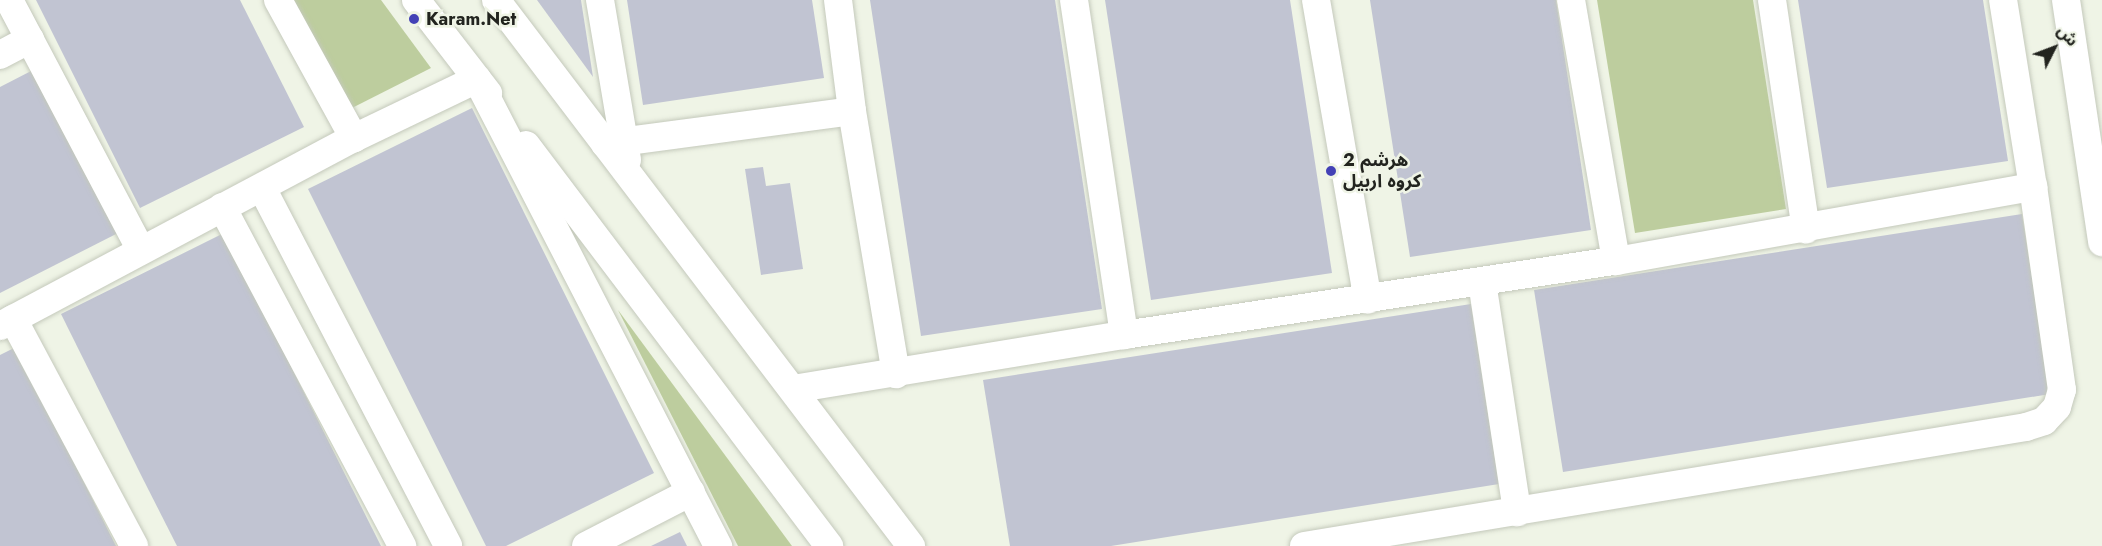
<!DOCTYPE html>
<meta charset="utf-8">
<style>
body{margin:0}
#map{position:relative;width:2102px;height:546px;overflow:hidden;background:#eff4e6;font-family:Jost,"Noto Sans Arabic",sans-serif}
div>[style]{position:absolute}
.green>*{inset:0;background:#bdcd9e}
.building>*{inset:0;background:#c1c4d2}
.roads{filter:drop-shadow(0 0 2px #c4c9bb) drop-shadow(0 0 2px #c4c9bb)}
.street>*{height:28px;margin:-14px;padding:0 14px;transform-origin:14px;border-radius:14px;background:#fff}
.dots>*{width:16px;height:16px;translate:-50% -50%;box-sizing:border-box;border:3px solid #eff4e6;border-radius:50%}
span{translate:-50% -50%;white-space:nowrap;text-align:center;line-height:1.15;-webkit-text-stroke:5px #eff4e6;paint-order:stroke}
.poi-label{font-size:18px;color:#22241f;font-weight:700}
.left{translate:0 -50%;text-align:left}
.north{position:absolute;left:2024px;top:18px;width:60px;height:60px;-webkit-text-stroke:4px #eff4e6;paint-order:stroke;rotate:48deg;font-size:16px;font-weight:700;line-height:24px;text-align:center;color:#22241f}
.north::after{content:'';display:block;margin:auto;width:21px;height:27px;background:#22241f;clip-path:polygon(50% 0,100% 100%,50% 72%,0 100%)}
</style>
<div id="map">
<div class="green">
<i style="clip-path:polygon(292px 0,381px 0,431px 68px,350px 109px)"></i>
<i style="clip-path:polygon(1597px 0,1753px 0,1786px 209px,1635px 233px)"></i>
<i style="clip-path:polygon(618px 310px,792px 546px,738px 546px)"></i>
</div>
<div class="building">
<i style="clip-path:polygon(36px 0,240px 0,304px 127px,140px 208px)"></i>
<i style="clip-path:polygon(537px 0,581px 0,593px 77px)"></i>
<i style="clip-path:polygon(627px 0,812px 0,824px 78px,643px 105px)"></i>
<i style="clip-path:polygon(870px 0,1055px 0,1102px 309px,921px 336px)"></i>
<i style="clip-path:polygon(1105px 0,1290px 0,1332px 273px,1151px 300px)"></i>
<i style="clip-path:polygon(1370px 0,1556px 0,1591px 230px,1410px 257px)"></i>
<i style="clip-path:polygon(1798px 0,1983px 0,2008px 161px,1827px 188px)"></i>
<i style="clip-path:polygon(35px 69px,120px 232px,0 293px,0 87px)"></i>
<i style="clip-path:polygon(472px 108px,654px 473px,506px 546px,486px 546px,308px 189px)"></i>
<i style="clip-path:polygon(763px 167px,766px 186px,790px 183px,803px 269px,761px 275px,745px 169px)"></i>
<i style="clip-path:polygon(2022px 214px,2050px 394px,1563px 472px,1534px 290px)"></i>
<i style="clip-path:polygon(224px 233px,381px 546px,177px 546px,142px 477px,61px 314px)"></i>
<i style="clip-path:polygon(1471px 304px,1499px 484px,1111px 546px,1010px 546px,983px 380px)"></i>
<i style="clip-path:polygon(16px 347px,116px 546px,0 546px,0 355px)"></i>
<i style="clip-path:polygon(680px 532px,687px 546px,651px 546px)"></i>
</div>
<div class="roads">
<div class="street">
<i style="left:9px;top:0;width:283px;rotate:62.2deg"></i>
<i style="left:278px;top:0;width:158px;rotate:61.2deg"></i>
<i style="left:416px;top:0;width:118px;rotate:52.3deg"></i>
<i style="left:496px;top:0;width:686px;rotate:52.76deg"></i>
<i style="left:600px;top:0;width:162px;rotate:80.4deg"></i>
<i style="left:838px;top:0;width:112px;rotate:82.8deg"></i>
<i style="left:852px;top:111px;width:267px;rotate:80.5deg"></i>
<i style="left:1074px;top:0;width:339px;rotate:81.5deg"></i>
<i style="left:1316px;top:0;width:304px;rotate:80.2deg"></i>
<i style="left:1571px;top:0;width:265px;rotate:80.2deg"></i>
<i style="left:1772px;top:0;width:232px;rotate:81.6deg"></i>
<i style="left:2066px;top:0;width:245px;rotate:81.5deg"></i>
<i style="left:0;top:55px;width:34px;rotate:-28deg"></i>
<i style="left:605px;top:144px;width:249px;rotate:-7.6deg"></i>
<i style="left:526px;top:145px;width:503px;rotate:52.92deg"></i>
<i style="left:262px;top:188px;width:403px;rotate:62.5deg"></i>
<i style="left:222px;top:207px;width:384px;rotate:62deg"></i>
<i style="left:1482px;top:282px;width:233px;rotate:81.3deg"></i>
<i style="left:13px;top:319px;width:257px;rotate:61.9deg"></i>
<i style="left:0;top:326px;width:401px;rotate:-28deg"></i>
<i style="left:354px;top:138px;width:136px;rotate:-25.6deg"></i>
<i style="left:477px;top:79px;width:526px;rotate:62.7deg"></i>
<i style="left:793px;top:389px;width:335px;rotate:-9.3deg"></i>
<i style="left:1124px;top:335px;width:498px;rotate:-8.6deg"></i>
<i style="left:1616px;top:261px;width:424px;rotate:-10.1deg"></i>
<i style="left:586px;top:546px;width:118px;rotate:-27.2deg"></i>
<i style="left:1304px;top:546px;width:732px;rotate:-9.36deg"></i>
<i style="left:2026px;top:427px;width:19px;rotate:-18deg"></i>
<i style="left:2044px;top:421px;width:19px;rotate:-47deg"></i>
<i style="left:2057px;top:407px;width:18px;rotate:-74deg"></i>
<i style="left:2062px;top:390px;width:205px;rotate:-98.1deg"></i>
<i style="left:2033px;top:187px;width:189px;rotate:-99.1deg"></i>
</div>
</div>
<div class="dots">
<i style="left:414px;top:19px;background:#4341b6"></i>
<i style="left:1331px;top:171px;background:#4341b6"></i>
</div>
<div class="poi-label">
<span class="left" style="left:426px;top:19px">Karam.Net</span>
<span class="left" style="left:1343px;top:171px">هرشم 2<br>كروه اربيل</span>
</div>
<div class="north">ش</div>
</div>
